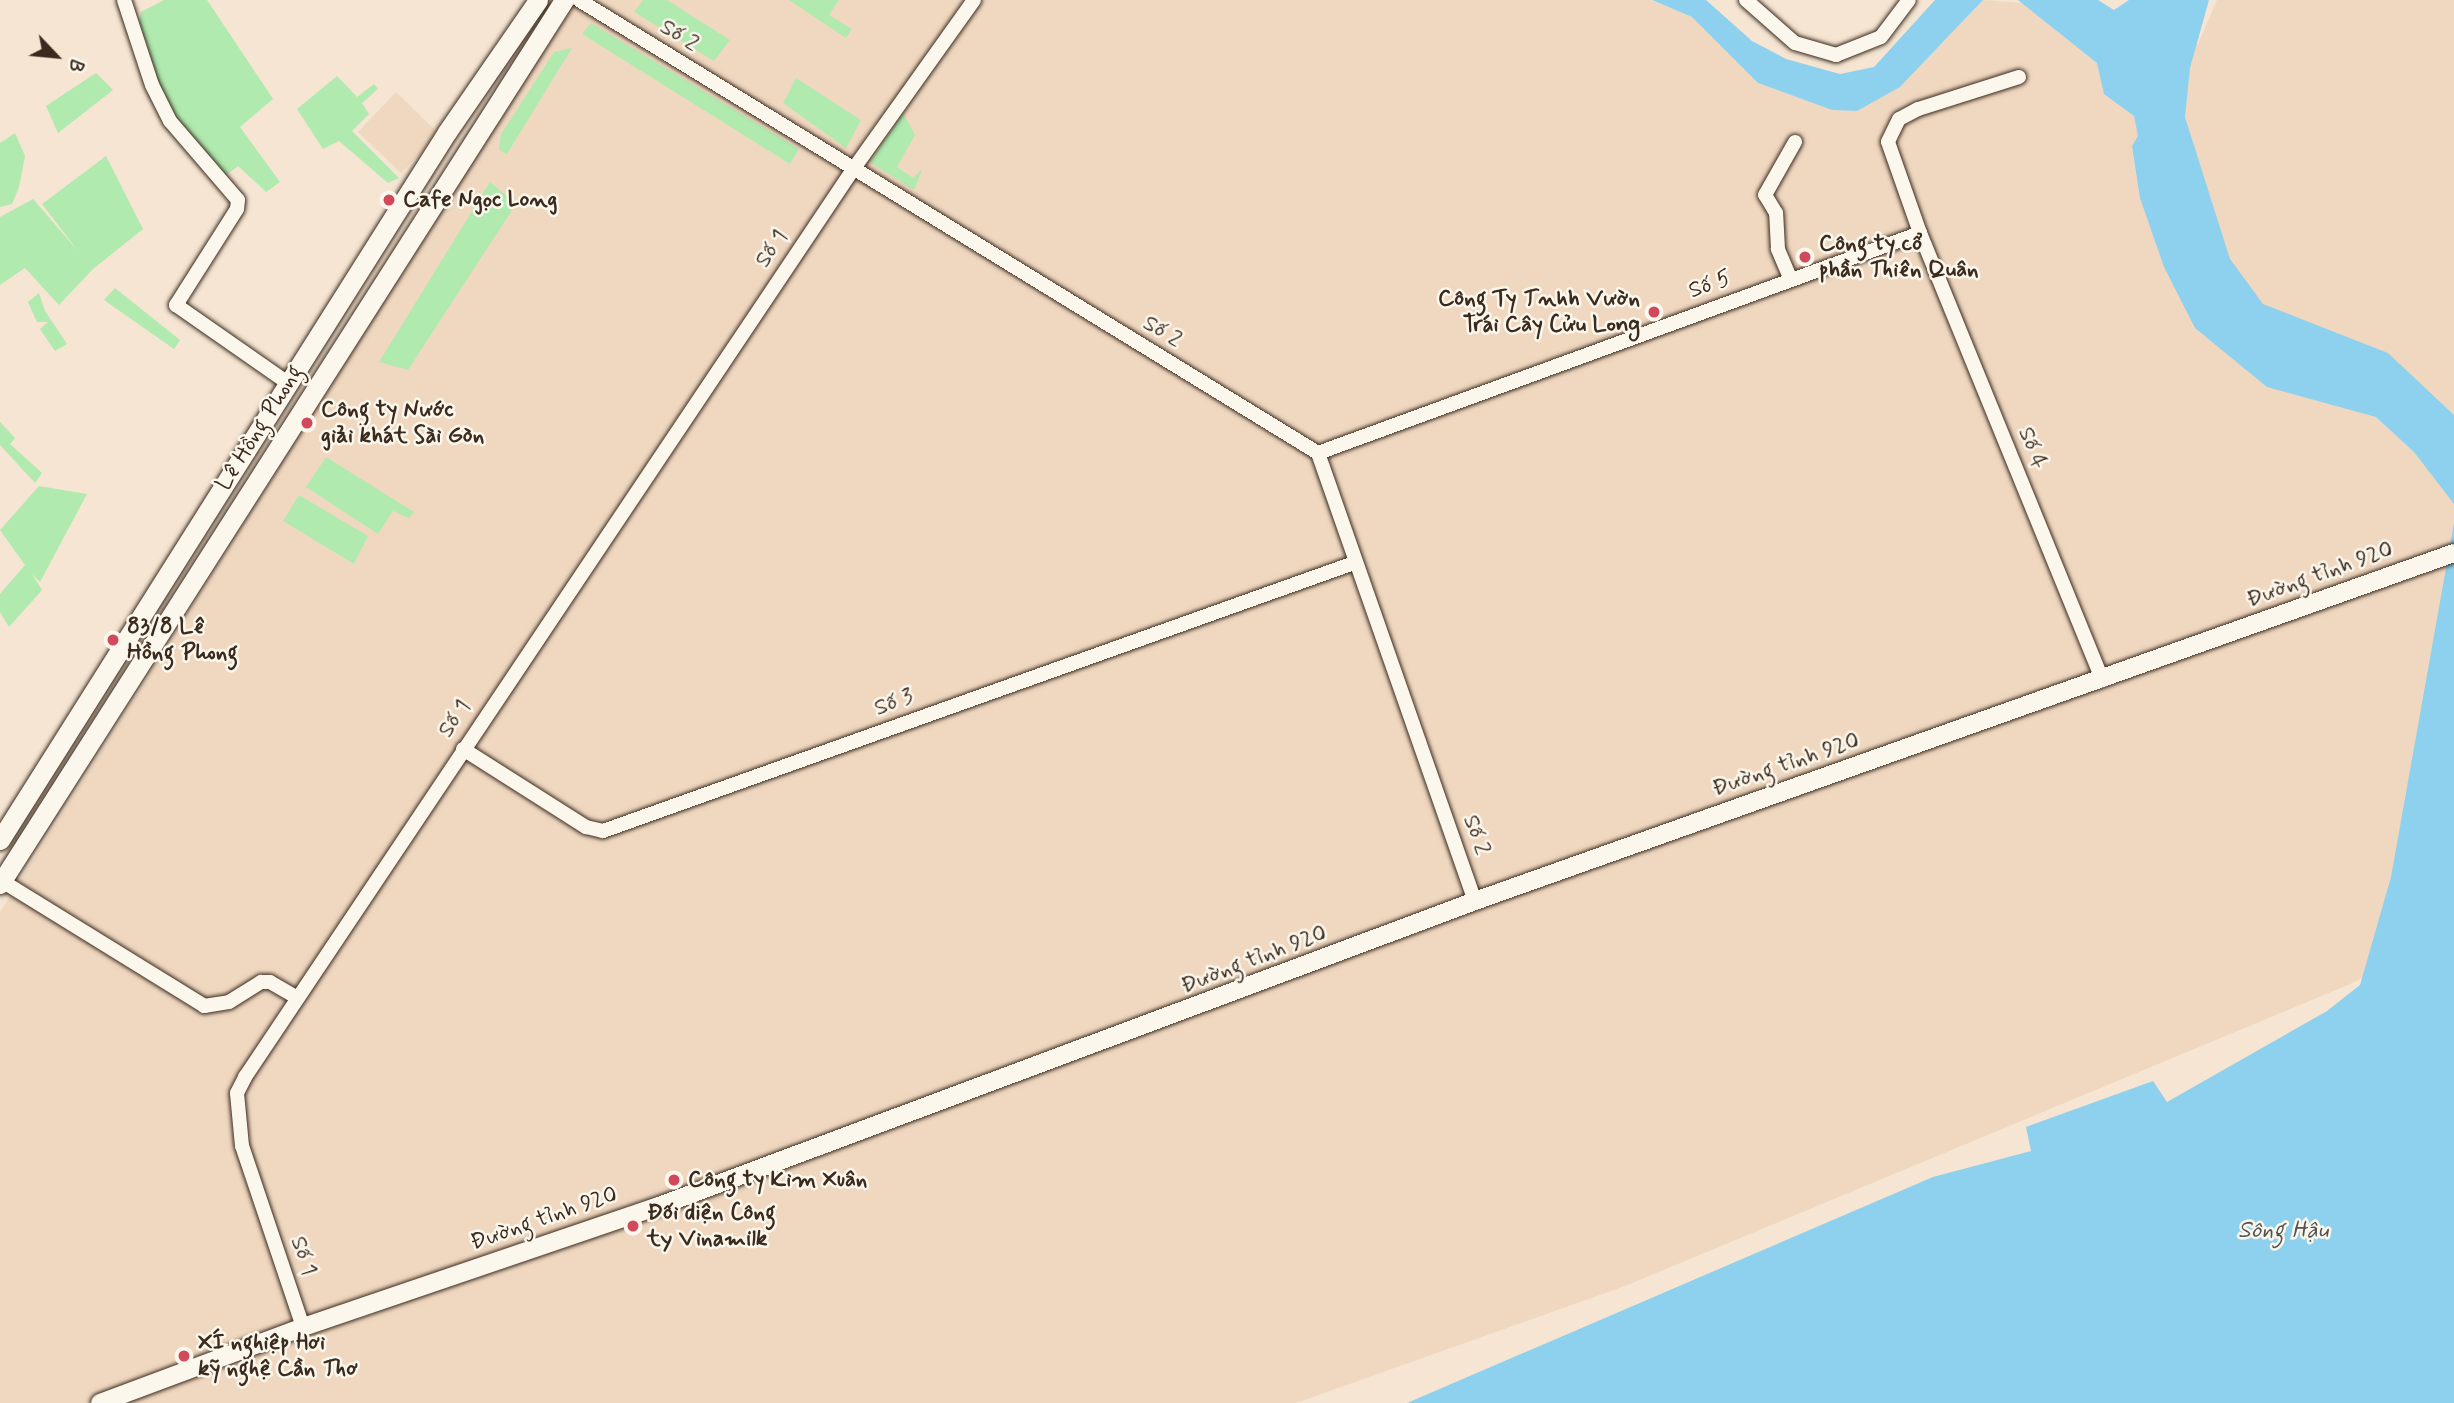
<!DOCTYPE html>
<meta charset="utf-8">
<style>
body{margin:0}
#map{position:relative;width:2454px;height:1403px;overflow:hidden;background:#f5e5d2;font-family:Mynerve,sans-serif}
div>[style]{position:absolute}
.built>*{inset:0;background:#f0d8c0}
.green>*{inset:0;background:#b0eaaf}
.water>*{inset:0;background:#8dd1ef}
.roads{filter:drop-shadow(0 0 2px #3b2a1e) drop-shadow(0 0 2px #3b2a1e)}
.minor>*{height:14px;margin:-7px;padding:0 7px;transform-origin:7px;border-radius:7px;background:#fbf7ec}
.major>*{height:18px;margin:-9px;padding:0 9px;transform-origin:9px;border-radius:9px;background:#fbf7ec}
.highway>*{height:19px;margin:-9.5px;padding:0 9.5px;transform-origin:9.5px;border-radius:9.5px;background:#fbf7ec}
.dots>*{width:19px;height:19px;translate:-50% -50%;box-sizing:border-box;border:4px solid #fbf7ec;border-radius:50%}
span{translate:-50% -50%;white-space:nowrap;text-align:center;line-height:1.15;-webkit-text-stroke:5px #fbf7ec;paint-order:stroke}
.street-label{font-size:23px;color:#3b2a1e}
.poi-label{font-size:23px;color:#3b2a1e;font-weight:700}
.left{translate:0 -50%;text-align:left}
.right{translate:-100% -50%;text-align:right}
.water-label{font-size:24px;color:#505452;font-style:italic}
.north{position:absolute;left:21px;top:21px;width:70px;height:70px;-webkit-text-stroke:5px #fbf7ec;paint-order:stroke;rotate:116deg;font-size:19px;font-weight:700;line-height:28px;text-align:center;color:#3b2a1e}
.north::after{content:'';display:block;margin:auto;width:24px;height:32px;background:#3b2a1e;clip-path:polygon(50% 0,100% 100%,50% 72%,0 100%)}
</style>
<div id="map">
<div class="built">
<i style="clip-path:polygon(573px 0,1651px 0,1692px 17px,1758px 83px,1832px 110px,1856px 111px,1900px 87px,1983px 0,2024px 3px,2097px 63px,2198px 44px,2217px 0,2454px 0,2454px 932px,2348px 985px,1625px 1286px,1296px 1403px,0 1403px,0 912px)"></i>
<i style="clip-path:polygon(396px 92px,439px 134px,401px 173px,358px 132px)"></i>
</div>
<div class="green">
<i style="clip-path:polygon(164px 0,207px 0,273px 99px,240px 127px,280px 182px,266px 192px,238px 166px,221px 179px,166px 105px,137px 34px,141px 12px)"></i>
<i style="clip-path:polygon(643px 0,667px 0,730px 40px,714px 61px,634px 12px)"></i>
<i style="clip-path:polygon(789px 0,839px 0,829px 15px,852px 29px,846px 38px)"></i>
<i style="clip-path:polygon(591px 23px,799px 149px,790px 164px,582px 34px)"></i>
<i style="clip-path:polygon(572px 48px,507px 154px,499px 150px,501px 134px,554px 52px)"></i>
<i style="clip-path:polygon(96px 73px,113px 90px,58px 133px,46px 106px)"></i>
<i style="clip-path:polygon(337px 76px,357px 97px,374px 84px,378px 89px,362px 103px,369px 114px,352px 131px,399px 178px,388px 183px,339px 141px,323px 149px,297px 109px)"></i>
<i style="clip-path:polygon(796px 78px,861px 120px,846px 148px,783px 103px)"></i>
<i style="clip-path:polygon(903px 113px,915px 135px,897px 167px,913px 178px,923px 168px,914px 190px,870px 162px)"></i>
<i style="clip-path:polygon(15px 133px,25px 156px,19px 187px,12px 204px,0 207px,0 143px)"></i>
<i style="clip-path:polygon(106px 156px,143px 229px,93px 269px,59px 305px,25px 268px,0 285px,0 217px,33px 199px,78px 251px,42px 204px)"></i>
<i style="clip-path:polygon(490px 182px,516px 204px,408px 370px,379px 362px)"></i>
<i style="clip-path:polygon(115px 288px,180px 340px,174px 349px,104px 300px)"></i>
<i style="clip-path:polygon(39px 293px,45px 311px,67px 344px,55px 351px,40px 329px,48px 322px,37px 322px,28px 302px)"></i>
<i style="clip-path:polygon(0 422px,15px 438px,10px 444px,42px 473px,35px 483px,0 445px)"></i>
<i style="clip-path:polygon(326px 457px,414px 512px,409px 518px,393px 511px,378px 534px,306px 487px)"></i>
<i style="clip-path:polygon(39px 486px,87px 494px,40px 582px,32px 574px,42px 590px,9px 627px,0 612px,0 594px,25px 565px,0 530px)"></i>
<i style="clip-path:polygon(299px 495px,368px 536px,354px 564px,283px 521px)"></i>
</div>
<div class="water">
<i style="clip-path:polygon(1652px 0,1706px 0,1752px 41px,1786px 59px,1840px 74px,1874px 67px,1935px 0,1983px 0,1900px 87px,1857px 111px,1832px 110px,1758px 83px,1692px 17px)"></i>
<i style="clip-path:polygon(2018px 0,2098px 0,2114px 10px,2129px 0,2209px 0,2190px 68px,2185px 117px,2230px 259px,2263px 304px,2388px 353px,2454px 415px,2454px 504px,2414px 452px,2376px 417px,2267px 387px,2195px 328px,2164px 267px,2140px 198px,2132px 146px,2138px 136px,2134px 116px,2104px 94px,2097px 63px)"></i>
<i style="clip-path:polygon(2454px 523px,2454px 1403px,1407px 1403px,1933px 1177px,2031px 1151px,2026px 1127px,2153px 1081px,2167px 1102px,2327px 1011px,2360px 985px,2391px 877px)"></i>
</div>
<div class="roads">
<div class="minor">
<i style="left:124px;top:0;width:89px;rotate:71.8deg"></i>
<i style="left:152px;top:85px;width:40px;rotate:63.4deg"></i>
<i style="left:170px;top:121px;width:104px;rotate:49.3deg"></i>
<i style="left:238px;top:200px;width:9px;rotate:96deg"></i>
<i style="left:237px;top:209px;width:114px;rotate:122.4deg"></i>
<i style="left:176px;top:305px;width:136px;rotate:34.9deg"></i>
<i style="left:579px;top:0;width:867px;rotate:31.51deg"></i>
<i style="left:1318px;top:453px;width:475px;rotate:70.7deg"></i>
<i style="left:1746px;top:0;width:65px;rotate:41.3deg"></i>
<i style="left:1795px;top:43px;width:43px;rotate:16.3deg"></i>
<i style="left:1836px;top:55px;width:48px;rotate:-21.8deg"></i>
<i style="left:1881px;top:37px;width:46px;rotate:-52.9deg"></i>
<i style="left:2019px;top:77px;width:106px;rotate:162.4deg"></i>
<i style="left:1918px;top:109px;width:21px;rotate:152deg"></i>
<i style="left:1899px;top:119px;width:25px;rotate:116deg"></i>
<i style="left:1888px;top:142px;width:96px;rotate:70.6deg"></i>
<i style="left:1920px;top:233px;width:483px;rotate:67.8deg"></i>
<i style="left:1791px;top:280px;width:34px;rotate:-113deg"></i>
<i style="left:1778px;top:249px;width:36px;rotate:-93deg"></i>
<i style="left:1776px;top:213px;width:21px;rotate:-121deg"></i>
<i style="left:1765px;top:195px;width:61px;rotate:-60.5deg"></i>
<i style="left:1318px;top:453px;width:641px;rotate:-20.07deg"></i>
<i style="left:463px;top:749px;width:146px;rotate:32.4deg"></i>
<i style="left:586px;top:827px;width:17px;rotate:13deg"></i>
<i style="left:603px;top:831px;width:797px;rotate:-19.64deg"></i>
<i style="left:2px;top:881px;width:238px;rotate:31.7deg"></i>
<i style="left:204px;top:1006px;width:25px;rotate:-9deg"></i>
<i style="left:229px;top:1002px;width:38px;rotate:-32deg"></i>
<i style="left:261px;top:982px;width:9px"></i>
<i style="left:270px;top:982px;width:32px;rotate:30deg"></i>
<i style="left:303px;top:1327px;width:191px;rotate:-108.6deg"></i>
<i style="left:242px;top:1146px;width:53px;rotate:-95.4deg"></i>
<i style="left:237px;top:1093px;width:18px;rotate:-63deg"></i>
<i style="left:245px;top:1077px;width:1091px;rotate:-56.18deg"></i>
<i style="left:852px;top:171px;width:210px;rotate:-54.5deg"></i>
</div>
<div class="major">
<i style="left:100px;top:1403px;width:217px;rotate:-20.5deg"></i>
<i style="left:303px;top:1327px;width:376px;rotate:-18.8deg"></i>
<i style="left:659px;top:1206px;width:871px;rotate:-20.49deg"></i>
<i style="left:1475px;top:901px;width:1039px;rotate:-19.57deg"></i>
</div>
<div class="highway">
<i style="left:0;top:840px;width:837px;rotate:-57.73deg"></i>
<i style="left:447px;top:132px;width:160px;rotate:-55.4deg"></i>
<i style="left:0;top:884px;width:1049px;rotate:-57.46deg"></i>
</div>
</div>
<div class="dots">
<i style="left:389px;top:200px;background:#d1495b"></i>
<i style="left:1805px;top:257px;background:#d1495b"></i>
<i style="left:1654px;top:312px;background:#d1495b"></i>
<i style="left:307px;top:423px;background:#d1495b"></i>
<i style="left:113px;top:640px;background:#d1495b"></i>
<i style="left:674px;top:1180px;background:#d1495b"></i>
<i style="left:633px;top:1226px;background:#d1495b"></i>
<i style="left:184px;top:1356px;background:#d1495b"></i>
</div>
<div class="street-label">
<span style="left:679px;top:36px;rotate:32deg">Số 2</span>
<span style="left:772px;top:249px;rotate:-56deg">Số 1</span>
<span style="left:1710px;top:285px;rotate:-20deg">Số 5</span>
<span style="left:1162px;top:332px;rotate:31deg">Số 2</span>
<span style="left:260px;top:428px;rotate:-58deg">Lê Hồng Phong</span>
<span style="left:2032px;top:448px;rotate:68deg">Số 4</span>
<span style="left:2320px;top:575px;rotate:-20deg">Đường tỉnh 920</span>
<span style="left:894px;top:703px;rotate:-20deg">Số 3</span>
<span style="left:455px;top:719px;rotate:-56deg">Số 1</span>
<span style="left:1786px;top:765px;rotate:-19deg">Đường tỉnh 920</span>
<span style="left:1476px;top:835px;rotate:70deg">Số 2</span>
<span style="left:1254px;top:960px;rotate:-21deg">Đường tỉnh 920</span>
<span style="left:544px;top:1219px;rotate:-19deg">Đường tỉnh 920</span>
<span style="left:303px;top:1256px;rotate:71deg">Số 1</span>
</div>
<div class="poi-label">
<span class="left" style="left:403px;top:200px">Cafe Ngọc Long</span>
<span class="left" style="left:1819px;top:257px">Công ty cổ<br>phần Thiên Quân</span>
<span class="right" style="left:1640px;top:312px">Công Ty Tnhh Vườn<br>Trái Cây Cửu Long</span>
<span class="left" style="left:321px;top:423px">Công ty Nước<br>giải khát Sài Gòn</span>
<span class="left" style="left:127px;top:640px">83/8 Lê<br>Hồng Phong</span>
<span class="left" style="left:688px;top:1180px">Công ty Kim Xuân</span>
<span class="left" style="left:647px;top:1226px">Đối diện Công<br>ty Vinamilk</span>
<span class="left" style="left:198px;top:1356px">XÍ nghiệp Hơi<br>kỹ nghệ Cần Thơ</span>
</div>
<div class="water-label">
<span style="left:2283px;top:1231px">Sông Hậu</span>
</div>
<div class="north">B</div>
</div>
